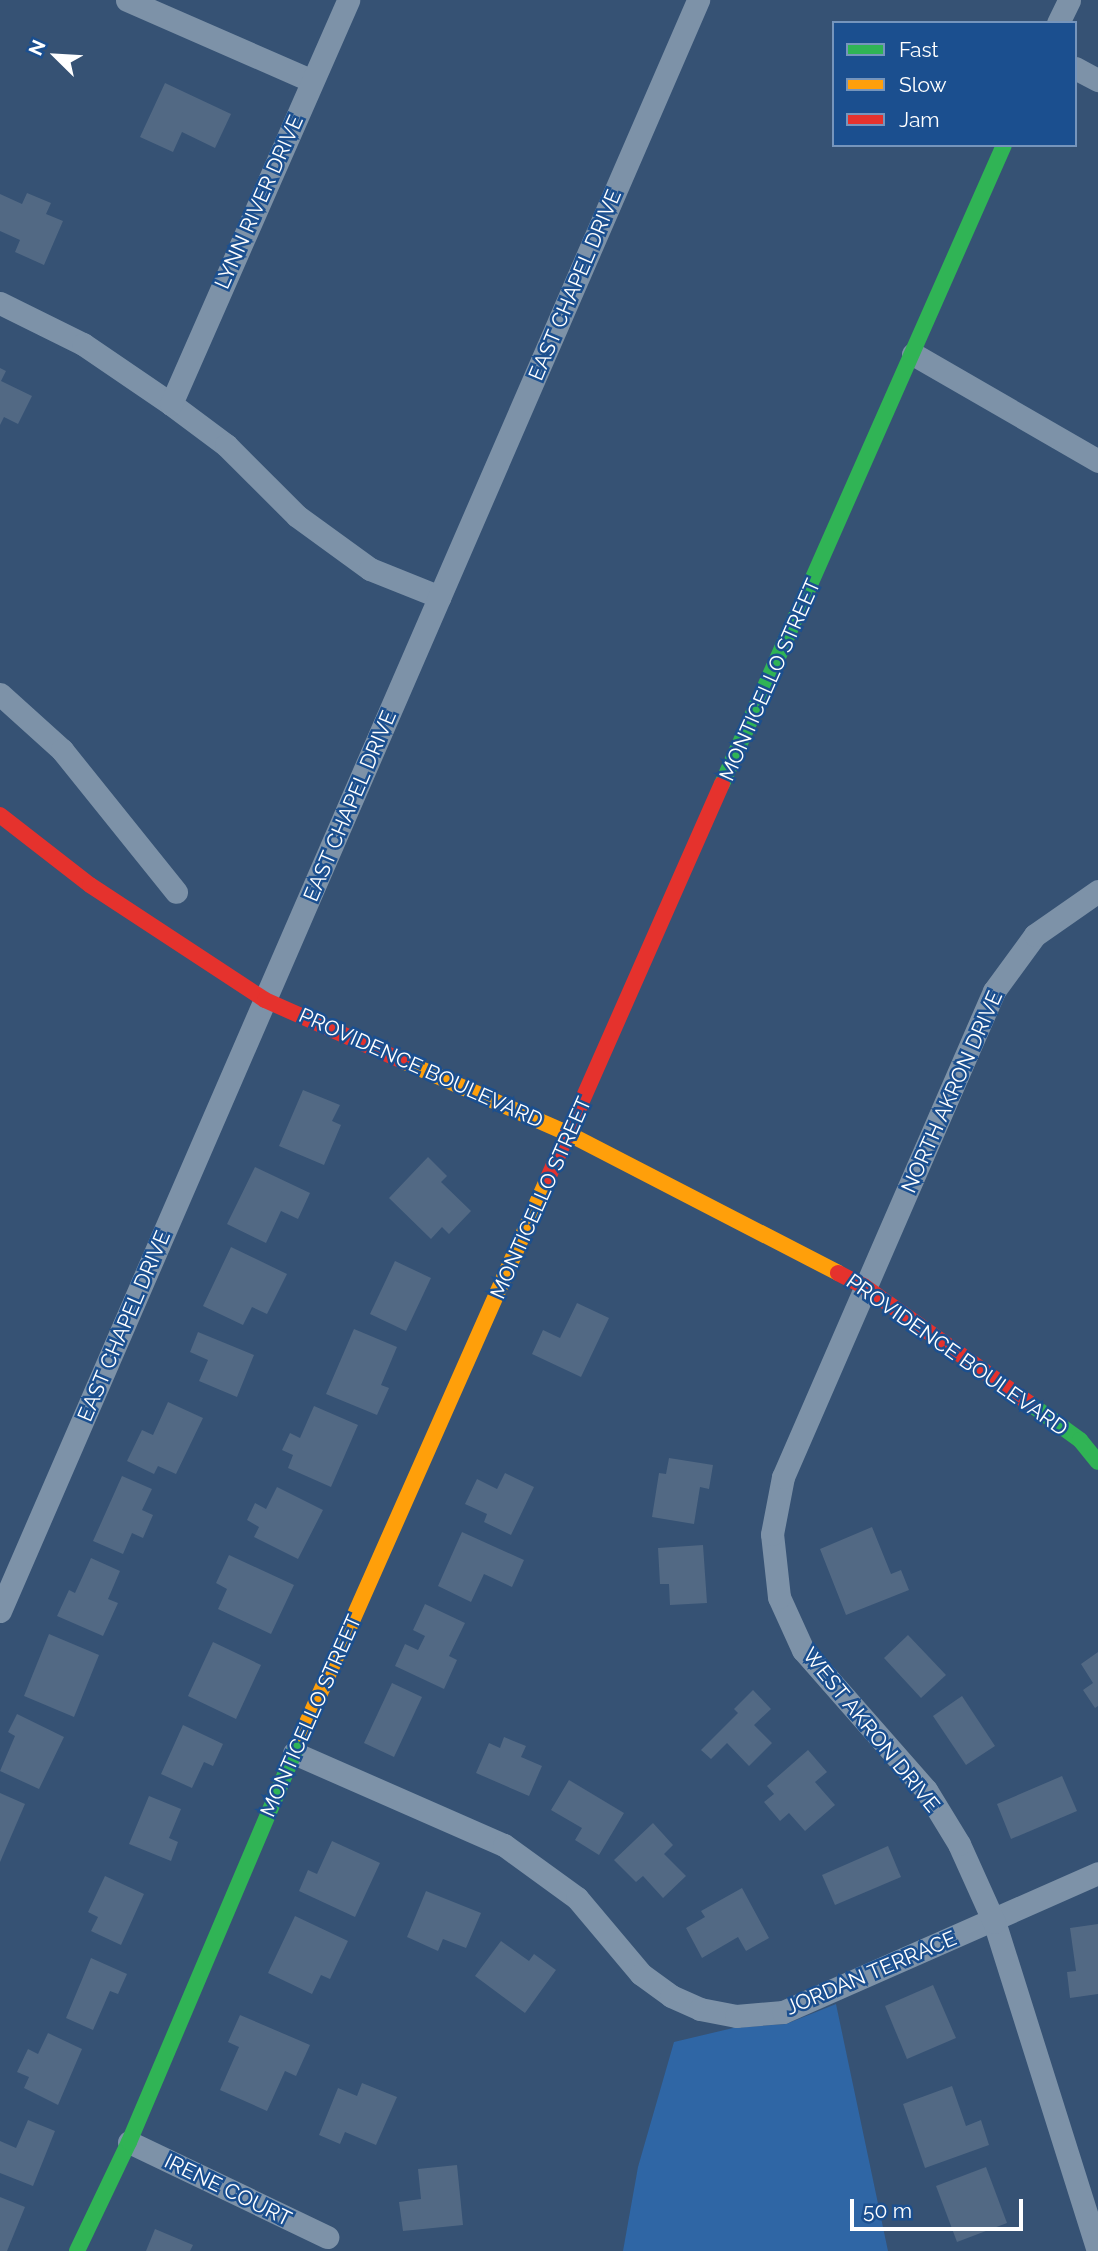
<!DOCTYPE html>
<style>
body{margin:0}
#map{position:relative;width:1098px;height:2251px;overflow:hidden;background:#365274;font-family:Raleway,sans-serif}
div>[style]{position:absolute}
.green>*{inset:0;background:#2f66a5}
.building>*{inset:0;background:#526984}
.street>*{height:23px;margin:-11.5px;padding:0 11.5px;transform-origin:11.5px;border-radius:11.5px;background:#7d92a8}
.fast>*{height:16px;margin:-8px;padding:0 8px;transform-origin:8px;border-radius:8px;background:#30b455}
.slow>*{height:16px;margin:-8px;padding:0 8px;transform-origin:8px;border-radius:8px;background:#ff9f0a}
.jam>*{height:16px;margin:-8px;padding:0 8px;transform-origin:8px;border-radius:8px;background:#e5322d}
span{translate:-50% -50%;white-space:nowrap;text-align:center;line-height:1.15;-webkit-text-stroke:5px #1b4f8f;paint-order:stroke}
.street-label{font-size:21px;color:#fff}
.legend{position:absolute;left:832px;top:21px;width:245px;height:126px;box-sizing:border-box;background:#1b4f8f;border:2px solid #7695bc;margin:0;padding:9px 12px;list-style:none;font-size:21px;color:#fff}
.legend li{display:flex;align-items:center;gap:14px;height:35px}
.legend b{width:35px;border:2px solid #7695bc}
.north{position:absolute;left:21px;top:21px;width:70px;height:70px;-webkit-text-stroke:5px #1b4f8f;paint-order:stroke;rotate:294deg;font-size:19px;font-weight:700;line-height:28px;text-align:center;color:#fff}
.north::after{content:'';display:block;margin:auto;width:24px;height:32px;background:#fff;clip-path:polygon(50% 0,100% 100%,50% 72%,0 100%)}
.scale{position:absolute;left:850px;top:2199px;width:173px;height:32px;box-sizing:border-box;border:4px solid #fff;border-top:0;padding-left:9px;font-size:21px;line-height:24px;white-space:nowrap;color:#fff;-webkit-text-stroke:5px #1b4f8f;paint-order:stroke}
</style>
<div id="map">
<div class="green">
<i style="clip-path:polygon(836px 2004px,888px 2251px,623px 2251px,638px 2167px,674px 2042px,733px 2028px,786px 2024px)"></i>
</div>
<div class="building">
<i style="clip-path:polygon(165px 83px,231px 114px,215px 148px,182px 132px,173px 152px,140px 137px)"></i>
<i style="clip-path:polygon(27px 193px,51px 203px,46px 214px,63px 221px,44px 265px,15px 252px,20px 240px,0 231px,0 194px,22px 204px)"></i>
<i style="clip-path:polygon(0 368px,6px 371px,1px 381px,32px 396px,18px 424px,4px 417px,0 425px)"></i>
<i style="clip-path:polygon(303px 1090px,340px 1105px,332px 1121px,341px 1125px,324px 1165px,279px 1146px)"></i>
<i style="clip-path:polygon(428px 1157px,447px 1176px,441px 1182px,471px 1211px,449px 1234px,442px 1227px,431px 1239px,389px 1198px)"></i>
<i style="clip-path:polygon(255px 1167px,310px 1193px,298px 1219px,281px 1211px,266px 1243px,227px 1224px)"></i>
<i style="clip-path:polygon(231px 1247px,287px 1274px,267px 1314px,252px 1307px,243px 1325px,203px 1306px)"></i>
<i style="clip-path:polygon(395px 1261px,431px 1278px,406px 1331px,370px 1314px)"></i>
<i style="clip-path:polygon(577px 1303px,609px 1318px,581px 1377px,532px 1354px,543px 1330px,560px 1338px)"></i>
<i style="clip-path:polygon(354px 1329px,397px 1347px,381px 1385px,389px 1388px,377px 1415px,326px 1394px)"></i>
<i style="clip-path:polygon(198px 1332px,254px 1355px,237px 1397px,199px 1381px,208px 1360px,190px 1352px)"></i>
<i style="clip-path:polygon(168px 1402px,203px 1418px,176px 1474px,158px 1466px,154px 1474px,127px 1461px,142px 1430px,153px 1435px)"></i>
<i style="clip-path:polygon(314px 1406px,358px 1425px,331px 1487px,288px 1468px,293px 1455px,282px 1450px,290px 1433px,300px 1438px)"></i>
<i style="clip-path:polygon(669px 1458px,713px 1465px,709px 1489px,700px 1487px,694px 1524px,652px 1517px,659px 1473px,666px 1474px)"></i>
<i style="clip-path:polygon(505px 1473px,534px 1487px,511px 1535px,484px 1522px,487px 1514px,465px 1504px,477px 1479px,497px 1489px)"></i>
<i style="clip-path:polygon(122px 1476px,152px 1489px,142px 1510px,153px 1515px,143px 1538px,132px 1533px,123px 1554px,93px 1541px)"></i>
<i style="clip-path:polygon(277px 1487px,323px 1510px,298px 1559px,254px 1537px,259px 1527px,247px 1520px,255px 1503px,266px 1509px)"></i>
<i style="clip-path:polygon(872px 1527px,891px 1574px,901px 1570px,909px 1590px,846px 1615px,820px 1549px)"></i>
<i style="clip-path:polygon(462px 1532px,524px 1560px,512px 1587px,484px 1574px,471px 1602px,438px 1586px)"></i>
<i style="clip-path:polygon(703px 1545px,707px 1603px,670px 1605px,669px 1584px,660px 1584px,658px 1548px)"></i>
<i style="clip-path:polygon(229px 1555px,294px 1585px,271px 1634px,218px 1609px,227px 1589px,216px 1583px)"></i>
<i style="clip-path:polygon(91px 1558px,120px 1571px,108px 1599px,118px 1603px,103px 1636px,57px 1616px,69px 1590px,75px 1593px)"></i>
<i style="clip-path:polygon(425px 1604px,465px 1623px,449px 1656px,457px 1660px,444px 1689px,395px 1666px,405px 1644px,418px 1650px,425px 1636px,413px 1630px)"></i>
<i style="clip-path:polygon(49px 1634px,99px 1655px,74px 1717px,24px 1696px)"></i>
<i style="clip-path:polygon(908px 1635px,946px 1675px,921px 1698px,884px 1658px)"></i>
<i style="clip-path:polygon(213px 1642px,261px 1665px,236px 1719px,188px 1696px)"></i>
<i style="clip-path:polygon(1098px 1652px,1098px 1706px,1095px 1708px,1083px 1690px,1093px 1683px,1081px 1664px)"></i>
<i style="clip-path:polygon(392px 1683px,422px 1697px,394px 1757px,364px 1743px)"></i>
<i style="clip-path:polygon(753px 1690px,771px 1709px,754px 1725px,772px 1743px,749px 1766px,727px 1743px,711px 1759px,701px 1750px,738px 1713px,734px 1709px)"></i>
<i style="clip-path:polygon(962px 1696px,995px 1746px,966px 1765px,933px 1716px)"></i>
<i style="clip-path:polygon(17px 1714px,64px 1737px,39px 1789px,0 1771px,15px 1736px,8px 1732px)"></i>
<i style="clip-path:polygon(183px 1725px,223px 1744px,213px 1766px,204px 1762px,192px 1788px,161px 1774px)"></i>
<i style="clip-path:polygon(504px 1737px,526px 1746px,521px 1757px,542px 1766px,529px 1796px,476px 1773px,489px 1743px,500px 1748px)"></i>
<i style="clip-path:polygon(808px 1750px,827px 1772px,815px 1782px,835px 1805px,805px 1831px,789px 1813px,780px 1821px,764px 1802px,774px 1794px,767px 1786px)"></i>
<i style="clip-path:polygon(1062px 1776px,1077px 1811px,1011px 1839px,997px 1804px)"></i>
<i style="clip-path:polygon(569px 1780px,624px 1813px,599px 1855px,575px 1840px,582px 1828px,551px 1810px)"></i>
<i style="clip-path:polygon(0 1793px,25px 1804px,0 1862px)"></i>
<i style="clip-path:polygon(149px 1796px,181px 1809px,169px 1838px,178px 1842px,171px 1861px,129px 1844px)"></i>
<i style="clip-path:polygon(653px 1823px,673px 1845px,664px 1854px,686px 1876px,663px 1898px,643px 1876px,636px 1882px,614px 1860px)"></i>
<i style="clip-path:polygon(332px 1841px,380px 1863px,355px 1917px,299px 1891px,308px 1870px,317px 1874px)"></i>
<i style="clip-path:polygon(888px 1846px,901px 1877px,835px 1905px,822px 1875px)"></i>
<i style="clip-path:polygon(105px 1876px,144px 1894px,121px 1945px,91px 1931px,98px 1917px,88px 1912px)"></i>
<i style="clip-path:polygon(742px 1888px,769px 1938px,746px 1951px,738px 1937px,702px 1958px,686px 1928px,705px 1917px,701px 1911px)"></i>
<i style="clip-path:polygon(426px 1891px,481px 1913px,466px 1948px,443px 1939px,438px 1951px,407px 1937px)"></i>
<i style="clip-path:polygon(295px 1916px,348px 1941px,330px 1979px,321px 1975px,312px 1994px,268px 1973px)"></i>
<i style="clip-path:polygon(1098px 1924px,1098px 1994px,1070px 1998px,1067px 1972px,1076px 1971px,1070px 1928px)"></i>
<i style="clip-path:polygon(501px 1941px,529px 1961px,534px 1954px,556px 1970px,525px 2013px,475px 1976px)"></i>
<i style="clip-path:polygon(91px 1958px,127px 1974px,118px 1994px,110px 1991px,93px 2030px,66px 2018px)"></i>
<i style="clip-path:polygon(933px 1985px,956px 2038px,907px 2059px,885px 2006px)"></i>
<i style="clip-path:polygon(240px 2015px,310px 2045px,296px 2076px,285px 2071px,267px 2111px,220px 2090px,239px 2047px,228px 2042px)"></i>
<i style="clip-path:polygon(48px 2033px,82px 2049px,58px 2105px,24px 2088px,29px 2077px,17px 2072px,28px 2049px,38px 2054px)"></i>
<i style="clip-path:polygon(362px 2083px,397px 2097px,376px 2145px,345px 2132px,340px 2144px,319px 2135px,338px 2088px,357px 2096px)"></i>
<i style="clip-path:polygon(952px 2086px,966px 2126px,981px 2120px,989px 2145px,925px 2168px,903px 2104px)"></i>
<i style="clip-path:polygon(28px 2120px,55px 2131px,33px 2186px,0 2173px,0 2141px,16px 2148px)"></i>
<i style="clip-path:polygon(457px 2165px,463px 2225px,403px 2231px,399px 2202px,421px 2199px,418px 2169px)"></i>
<i style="clip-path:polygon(986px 2167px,1007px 2223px,957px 2242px,936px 2186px)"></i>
<i style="clip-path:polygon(0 2197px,25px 2207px,7px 2251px,0 2251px)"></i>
<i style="clip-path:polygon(155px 2229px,193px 2245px,190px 2251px,146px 2251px)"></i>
</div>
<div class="street">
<i style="left:127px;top:0;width:202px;rotate:23.6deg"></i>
<i style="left:1058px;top:23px;width:25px;rotate:-64deg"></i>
<i style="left:1075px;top:68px;width:26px;rotate:28deg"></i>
<i style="left:0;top:303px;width:93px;rotate:26.3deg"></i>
<i style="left:83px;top:344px;width:107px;rotate:34.3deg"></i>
<i style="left:171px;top:404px;width:69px;rotate:36.7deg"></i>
<i style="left:226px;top:445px;width:100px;rotate:45deg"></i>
<i style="left:297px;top:516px;width:90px;rotate:36deg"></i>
<i style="left:370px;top:569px;width:75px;rotate:21.8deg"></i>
<i style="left:913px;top:354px;width:214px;rotate:30deg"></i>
<i style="left:171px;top:404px;width:441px;rotate:-66.3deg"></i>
<i style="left:0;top:694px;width:84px;rotate:42.1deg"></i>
<i style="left:62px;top:750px;width:182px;rotate:51.2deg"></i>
<i style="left:0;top:1611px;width:1756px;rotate:-66.57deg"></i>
<i style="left:294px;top:1753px;width:229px;rotate:23.7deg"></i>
<i style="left:504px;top:1845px;width:90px;rotate:36deg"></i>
<i style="left:577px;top:1898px;width:99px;rotate:49.9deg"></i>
<i style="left:641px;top:1974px;width:37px;rotate:36deg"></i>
<i style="left:671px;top:1996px;width:32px;rotate:24deg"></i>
<i style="left:700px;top:2009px;width:37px;rotate:11deg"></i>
<i style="left:736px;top:2016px;width:47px;rotate:-4.9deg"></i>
<i style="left:783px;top:2012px;width:344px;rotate:-23.8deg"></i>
<i style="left:129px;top:2142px;width:220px;rotate:25.6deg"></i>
<i style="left:1098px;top:2251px;width:345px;rotate:-107.5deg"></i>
<i style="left:994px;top:1922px;width:85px;rotate:-114.2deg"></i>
<i style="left:959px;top:1844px;width:63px;rotate:-121.4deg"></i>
<i style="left:926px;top:1790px;width:186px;rotate:-131.3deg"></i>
<i style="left:803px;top:1650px;width:58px;rotate:-114.4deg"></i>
<i style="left:779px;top:1597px;width:63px;rotate:-96.3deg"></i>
<i style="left:772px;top:1534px;width:58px;rotate:-79.1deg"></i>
<i style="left:783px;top:1477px;width:530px;rotate:-66.53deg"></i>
<i style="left:994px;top:991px;width:69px;rotate:-53.8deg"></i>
<i style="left:1035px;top:935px;width:77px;rotate:-34.9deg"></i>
</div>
<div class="fast">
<i style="left:722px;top:784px;width:698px;rotate:-66.19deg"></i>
<i style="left:1029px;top:1403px;width:63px;rotate:36deg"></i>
<i style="left:1080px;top:1440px;width:28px;rotate:51deg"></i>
<i style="left:77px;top:2251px;width:121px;rotate:-64.5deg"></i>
<i style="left:129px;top:2142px;width:443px;rotate:-67deg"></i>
</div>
<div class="slow">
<i style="left:405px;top:1062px;width:179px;rotate:23.7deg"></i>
<i style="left:569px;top:1134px;width:303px;rotate:27.3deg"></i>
<i style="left:302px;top:1734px;width:608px;rotate:-66.13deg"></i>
</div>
<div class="jam">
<i style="left:0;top:815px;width:114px;rotate:37.9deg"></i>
<i style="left:90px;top:885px;width:209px;rotate:33.3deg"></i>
<i style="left:265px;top:1000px;width:153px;rotate:23.9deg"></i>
<i style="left:548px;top:1178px;width:431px;rotate:-66.2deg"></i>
<i style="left:838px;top:1273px;width:30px;rotate:27deg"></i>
<i style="left:865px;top:1287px;width:201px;rotate:35.3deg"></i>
</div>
<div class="street-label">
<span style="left:259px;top:202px;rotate:-66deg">LYNN RIVER DRIVE</span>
<span style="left:575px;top:285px;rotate:-67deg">EAST CHAPEL DRIVE</span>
<span style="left:770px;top:680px;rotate:-66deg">MONTICELLO STREET</span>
<span style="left:350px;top:806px;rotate:-67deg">EAST CHAPEL DRIVE</span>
<span style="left:421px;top:1068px;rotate:24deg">PROVIDENCE BOULEVARD</span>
<span style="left:952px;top:1092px;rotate:-66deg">NORTH AKRON DRIVE</span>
<span style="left:541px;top:1198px;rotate:-66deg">MONTICELLO STREET</span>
<span style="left:124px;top:1326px;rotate:-67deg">EAST CHAPEL DRIVE</span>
<span style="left:957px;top:1355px;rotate:35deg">PROVIDENCE BOULEVARD</span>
<span style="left:311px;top:1716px;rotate:-66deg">MONTICELLO STREET</span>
<span style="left:871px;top:1730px;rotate:51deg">WEST AKRON DRIVE</span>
<span style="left:871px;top:1973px;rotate:-23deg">JORDAN TERRACE</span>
<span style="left:228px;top:2190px;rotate:26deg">IRENE COURT</span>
</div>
<ul class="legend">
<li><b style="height:9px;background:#30b455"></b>Fast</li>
<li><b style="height:9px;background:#ff9f0a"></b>Slow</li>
<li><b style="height:9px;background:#e5322d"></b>Jam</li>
</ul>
<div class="north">N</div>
<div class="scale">50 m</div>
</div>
